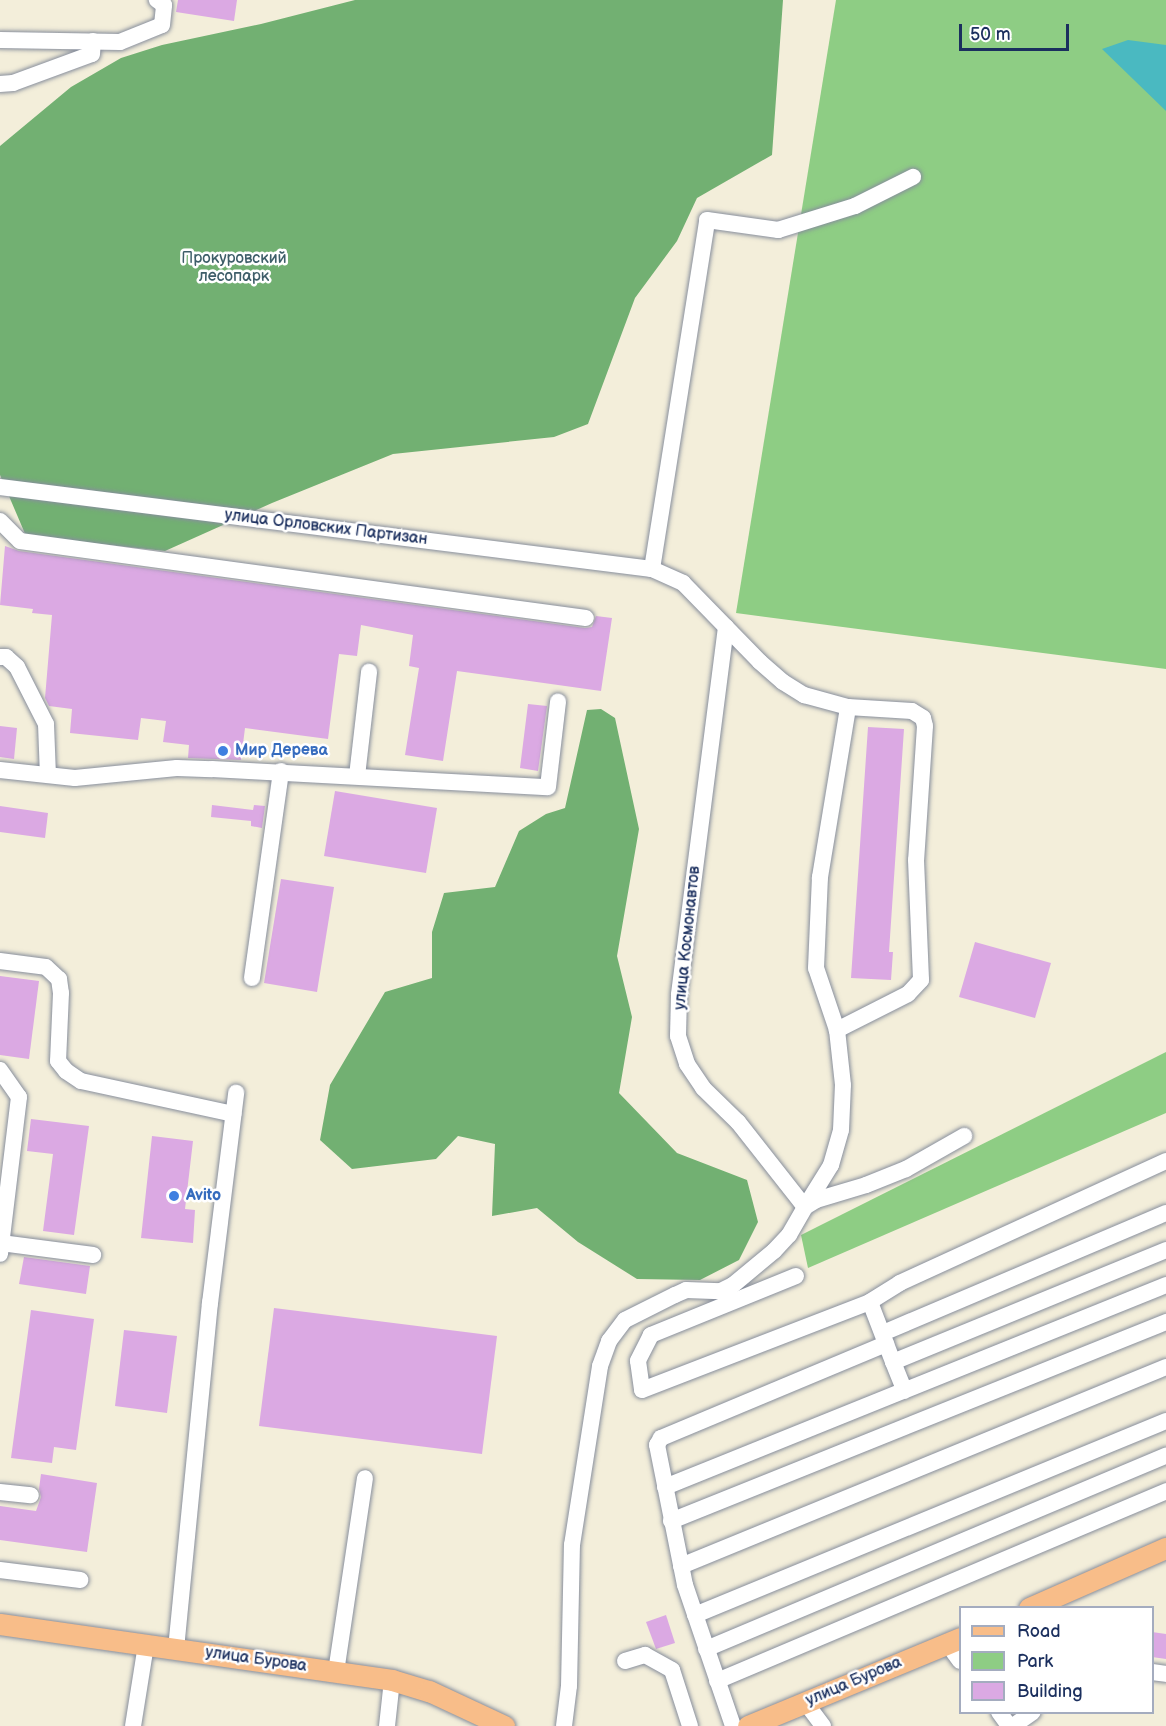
<!DOCTYPE html>
<meta charset="utf-8">
<style>
body{margin:0}
#map{position:relative;width:1166px;height:1726px;overflow:hidden;background:#f3eeda;font-family:"Balsamiq Sans",sans-serif}
div>[style]{position:absolute}
.green>*{inset:0;background:#8ecd84}
.forest>*{inset:0;background:#72b072}
.water>*{inset:0;background:#4ab9c1}
.building>*{inset:0;background:#dba9e3}
.roads{filter:drop-shadow(0 0 2px #878e9c) drop-shadow(0 0 2px #878e9c)}
.minor>*{height:16px;margin:-8px;padding:0 8px;transform-origin:8px;border-radius:8px;background:#fff}
.major>*{height:21px;margin:-10.5px;padding:0 10.5px;transform-origin:10.5px;border-radius:10.5px;background:#f8bd89}
.dots>*{width:16px;height:16px;translate:-50% -50%;box-sizing:border-box;border:3px solid #fff;border-radius:50%}
span{translate:-50% -50%;white-space:nowrap;text-align:center;line-height:1.15;-webkit-text-stroke:5px #fff;paint-order:stroke}
.park-label{font-size:16px;color:#3e5e69}
.street-label{font-size:16px;color:#1b2f5e}
.shop-label{font-size:16px;color:#366cbe;font-weight:700}
.left{translate:0 -50%;text-align:left}
.legend{position:absolute;left:959px;top:1606px;width:195px;height:108px;box-sizing:border-box;background:#fff;border:2px solid #a4acbf;margin:0;padding:8px 10px;list-style:none;font-size:18px;color:#1b2f5e}
.legend li{display:flex;align-items:center;gap:12px;height:30px}
.legend b{width:30px;border:2px solid #a4acbf}
.scale{position:absolute;left:959px;top:24px;width:110px;height:27px;box-sizing:border-box;border:3px solid #1b2f5e;border-top:0;padding-left:8px;font-size:18px;line-height:21px;white-space:nowrap;color:#1b2f5e;-webkit-text-stroke:4px #fff;paint-order:stroke}
</style>
<div id="map">
<div class="green">
<i style="clip-path:polygon(836px 0,1166px 0,1166px 669px,736px 613px)"></i>
<i style="clip-path:polygon(1166px 1052px,1166px 1113px,808px 1268px,801px 1235px)"></i>
</div>
<div class="forest">
<i style="clip-path:polygon(355px 0,783px 0,772px 155px,697px 198px,677px 241px,635px 298px,588px 424px,554px 437px,393px 454px,272px 503px,165px 551px,26px 536px,0 475px,0 146px,71px 87px,121px 58px,162px 45px,261px 24px)"></i>
<i style="clip-path:polygon(601px 709px,615px 718px,639px 829px,617px 956px,632px 1017px,619px 1093px,677px 1153px,747px 1180px,758px 1222px,739px 1260px,700px 1280px,637px 1279px,578px 1242px,537px 1208px,492px 1216px,495px 1144px,458px 1136px,436px 1159px,352px 1169px,320px 1140px,330px 1085px,385px 992px,432px 978px,432px 932px,444px 893px,495px 887px,519px 831px,546px 814px,565px 808px,587px 710px)"></i>
</div>
<div class="water">
<i style="clip-path:polygon(1128px 40px,1166px 45px,1166px 111px,1102px 49px)"></i>
</div>
<div class="building">
<i style="clip-path:polygon(178px 0,237px 0,234px 21px,176px 12px)"></i>
<i style="clip-path:polygon(5px 546px,19px 551px,585px 628px,592px 627px,596px 616px,612px 618px,601px 691px,457px 671px,443px 761px,405px 755px,419px 668px,409px 666px,413px 635px,361px 625px,357px 656px,339px 654px,328px 739px,245px 728px,241px 760px,188px 758px,189px 745px,163px 742px,166px 721px,141px 718px,138px 740px,70px 733px,72px 709px,49px 706px,45px 698px,52px 615px,32px 613px,33px 609px,0 605px)"></i>
<i style="clip-path:polygon(528px 704px,547px 706px,538px 771px,520px 768px)"></i>
<i style="clip-path:polygon(0 726px,17px 728px,14px 759px,0 757px)"></i>
<i style="clip-path:polygon(868px 727px,904px 729px,889px 952px,893px 952px,891px 980px,851px 978px)"></i>
<i style="clip-path:polygon(335px 791px,437px 808px,426px 873px,324px 856px)"></i>
<i style="clip-path:polygon(212px 805px,253px 810px,254px 805px,265px 806px,262px 828px,251px 826px,251px 821px,211px 817px)"></i>
<i style="clip-path:polygon(0 806px,48px 813px,45px 838px,0 832px)"></i>
<i style="clip-path:polygon(281px 879px,334px 887px,317px 992px,264px 983px)"></i>
<i style="clip-path:polygon(975px 942px,1051px 963px,1035px 1018px,959px 997px)"></i>
<i style="clip-path:polygon(0 976px,39px 981px,29px 1059px,0 1055px)"></i>
<i style="clip-path:polygon(31px 1119px,89px 1126px,74px 1235px,43px 1231px,53px 1154px,27px 1151px)"></i>
<i style="clip-path:polygon(152px 1136px,193px 1141px,185px 1209px,195px 1210px,193px 1243px,141px 1238px)"></i>
<i style="clip-path:polygon(24px 1257px,90px 1266px,86px 1294px,19px 1284px)"></i>
<i style="clip-path:polygon(274px 1308px,497px 1336px,482px 1454px,259px 1426px)"></i>
<i style="clip-path:polygon(31px 1310px,94px 1319px,76px 1450px,54px 1447px,52px 1463px,11px 1458px)"></i>
<i style="clip-path:polygon(124px 1330px,177px 1336px,167px 1413px,115px 1406px)"></i>
<i style="clip-path:polygon(41px 1474px,97px 1483px,87px 1552px,0 1540px,0 1506px,36px 1511px,41px 1497px,39px 1489px)"></i>
<i style="clip-path:polygon(666px 1615px,675px 1643px,656px 1649px,646px 1622px)"></i>
<i style="clip-path:polygon(1152px 1632px,1166px 1634px,1166px 1659px,1152px 1657px)"></i>
</div>
<div class="roads">
<div class="minor">
<i style="left:0;top:40px;width:120px;rotate:1deg"></i>
<i style="left:120px;top:42px;width:45px;rotate:-22deg"></i>
<i style="left:162px;top:25px;width:20px;rotate:-84deg"></i>
<i style="left:164px;top:5px;width:9px;rotate:-144deg"></i>
<i style="left:0;top:84px;width:13px;rotate:-4deg"></i>
<i style="left:13px;top:83px;width:84px;rotate:-20.2deg"></i>
<i style="left:92px;top:54px;width:13px;rotate:-86deg"></i>
<i style="left:0;top:487px;width:657px;rotate:7.17deg"></i>
<i style="left:652px;top:569px;width:34px;rotate:24deg"></i>
<i style="left:683px;top:583px;width:110px;rotate:45.7deg"></i>
<i style="left:760px;top:662px;width:30px;rotate:41deg"></i>
<i style="left:783px;top:682px;width:25px;rotate:32deg"></i>
<i style="left:804px;top:695px;width:46px;rotate:15.3deg"></i>
<i style="left:0;top:521px;width:28px;rotate:45deg"></i>
<i style="left:20px;top:541px;width:571px;rotate:7.75deg"></i>
<i style="left:652px;top:569px;width:353px;rotate:-81deg"></i>
<i style="left:707px;top:220px;width:72px;rotate:8deg"></i>
<i style="left:778px;top:230px;width:81px;rotate:-17.3deg"></i>
<i style="left:855px;top:206px;width:65px;rotate:-26.6deg"></i>
<i style="left:726px;top:627px;width:371px;rotate:97.3deg"></i>
<i style="left:679px;top:995px;width:41px;rotate:91.4deg"></i>
<i style="left:678px;top:1036px;width:29px;rotate:72deg"></i>
<i style="left:687px;top:1064px;width:29px;rotate:56deg"></i>
<i style="left:703px;top:1088px;width:49px;rotate:44.2deg"></i>
<i style="left:738px;top:1122px;width:108px;rotate:51.8deg"></i>
<i style="left:805px;top:1207px;width:49px;rotate:-58.2deg"></i>
<i style="left:831px;top:1165px;width:36px;rotate:-74deg"></i>
<i style="left:841px;top:1130px;width:45px;rotate:-87.5deg"></i>
<i style="left:843px;top:1085px;width:55px;rotate:-96.2deg"></i>
<i style="left:837px;top:1030px;width:65px;rotate:-108.7deg"></i>
<i style="left:816px;top:968px;width:91px;rotate:-87.5deg"></i>
<i style="left:820px;top:877px;width:172px;rotate:-80.6deg"></i>
<i style="left:848px;top:707px;width:64px;rotate:3.6deg"></i>
<i style="left:912px;top:711px;width:13px;rotate:32deg"></i>
<i style="left:923px;top:718px;width:8px;rotate:76deg"></i>
<i style="left:925px;top:726px;width:134px;rotate:93.8deg"></i>
<i style="left:916px;top:860px;width:120px;rotate:87.6deg"></i>
<i style="left:921px;top:980px;width:19px;rotate:133deg"></i>
<i style="left:908px;top:994px;width:80px;rotate:153.1deg"></i>
<i style="left:0;top:657px;width:6px"></i>
<i style="left:6px;top:657px;width:15px;rotate:42deg"></i>
<i style="left:17px;top:667px;width:64px;rotate:63deg"></i>
<i style="left:46px;top:724px;width:51px;rotate:87.8deg"></i>
<i style="left:0;top:770px;width:75px;rotate:6.1deg"></i>
<i style="left:75px;top:778px;width:102px;rotate:-5.6deg"></i>
<i style="left:177px;top:768px;width:35px;rotate:2deg"></i>
<i style="left:212px;top:769px;width:336px;rotate:3.1deg"></i>
<i style="left:548px;top:787px;width:86px;rotate:-83.3deg"></i>
<i style="left:357px;top:776px;width:105px;rotate:-83.4deg"></i>
<i style="left:0;top:961px;width:46px;rotate:7.4deg"></i>
<i style="left:46px;top:967px;width:18px;rotate:43deg"></i>
<i style="left:59px;top:979px;width:14px;rotate:82deg"></i>
<i style="left:61px;top:993px;width:68px;rotate:92.5deg"></i>
<i style="left:58px;top:1061px;width:13px;rotate:51deg"></i>
<i style="left:66px;top:1071px;width:18px;rotate:34deg"></i>
<i style="left:81px;top:1081px;width:156px;rotate:12.2deg"></i>
<i style="left:252px;top:978px;width:209px;rotate:-82deg"></i>
<i style="left:0;top:1070px;width:33px;rotate:55deg"></i>
<i style="left:19px;top:1097px;width:158px;rotate:96.9deg"></i>
<i style="left:1166px;top:1161px;width:293px;rotate:155.4deg"></i>
<i style="left:900px;top:1283px;width:36px;rotate:148deg"></i>
<i style="left:870px;top:1302px;width:64px;rotate:69deg"></i>
<i style="left:893px;top:1362px;width:295px;rotate:-22.3deg"></i>
<i style="left:1px;top:1243px;width:93px;rotate:7.4deg"></i>
<i style="left:796px;top:1276px;width:157px;rotate:157.9deg"></i>
<i style="left:651px;top:1335px;width:29px;rotate:117deg"></i>
<i style="left:638px;top:1361px;width:29px;rotate:82deg"></i>
<i style="left:642px;top:1390px;width:244px;rotate:-21.1deg"></i>
<i style="left:883px;top:1333px;width:307px;rotate:-23deg"></i>
<i style="left:893px;top:1362px;width:31px;rotate:68deg"></i>
<i style="left:665px;top:1487px;width:540px;rotate:-21.96deg"></i>
<i style="left:0;top:1492px;width:31px;rotate:6deg"></i>
<i style="left:671px;top:1521px;width:534px;rotate:-21.9deg"></i>
<i style="left:681px;top:1566px;width:524px;rotate:-22.31deg"></i>
<i style="left:0;top:1570px;width:81px;rotate:7.1deg"></i>
<i style="left:695px;top:1615px;width:509px;rotate:-22.39deg"></i>
<i style="left:947px;top:1643px;width:22px;rotate:54deg"></i>
<i style="left:176px;top:1649px;width:348px;rotate:-84.4deg"></i>
<i style="left:210px;top:1303px;width:212px;rotate:-82.9deg"></i>
<i style="left:706px;top:1649px;width:499px;rotate:-22.8deg"></i>
<i style="left:625px;top:1661px;width:21px;rotate:-17deg"></i>
<i style="left:645px;top:1655px;width:31px;rotate:29deg"></i>
<i style="left:672px;top:1670px;width:59px;rotate:72.2deg"></i>
<i style="left:336px;top:1672px;width:196px;rotate:-81.5deg"></i>
<i style="left:1152px;top:1672px;width:14px;rotate:8deg"></i>
<i style="left:717px;top:1681px;width:488px;rotate:-22.9deg"></i>
<i style="left:805px;top:1702px;width:30px;rotate:53deg"></i>
<i style="left:999px;top:1712px;width:17px;rotate:54deg"></i>
<i style="left:133px;top:1726px;width:82px;rotate:-80.9deg"></i>
<i style="left:387px;top:1726px;width:46px;rotate:-83.8deg"></i>
<i style="left:564px;top:1726px;width:40px;rotate:-82.9deg"></i>
<i style="left:569px;top:1686px;width:141px;rotate:-88.8deg"></i>
<i style="left:572px;top:1545px;width:181px;rotate:-81.1deg"></i>
<i style="left:600px;top:1366px;width:27px;rotate:-70deg"></i>
<i style="left:609px;top:1341px;width:26px;rotate:-53deg"></i>
<i style="left:625px;top:1320px;width:56px;rotate:-26.6deg"></i>
<i style="left:675px;top:1295px;width:12px;rotate:-24deg"></i>
<i style="left:686px;top:1290px;width:35px;rotate:2deg"></i>
<i style="left:721px;top:1291px;width:13px;rotate:-27deg"></i>
<i style="left:733px;top:1285px;width:53px;rotate:-39.7deg"></i>
<i style="left:774px;top:1251px;width:22px;rotate:-47deg"></i>
<i style="left:789px;top:1235px;width:32px;rotate:-60deg"></i>
<i style="left:805px;top:1207px;width:13px;rotate:-32deg"></i>
<i style="left:816px;top:1200px;width:52px;rotate:-16.7deg"></i>
<i style="left:866px;top:1185px;width:43px;rotate:-21.8deg"></i>
<i style="left:906px;top:1169px;width:67px;rotate:-29.6deg"></i>
<i style="left:733px;top:1726px;width:149px;rotate:-108.8deg"></i>
<i style="left:685px;top:1585px;width:143px;rotate:-101.3deg"></i>
<i style="left:657px;top:1445px;width:8px;rotate:-60deg"></i>
<i style="left:661px;top:1438px;width:244px;rotate:-22.7deg"></i>
<i style="left:1013px;top:1726px;width:24px;rotate:-35deg"></i>
</div>
<div class="major">
<i style="left:1029px;top:1608px;width:150px;rotate:-23.7deg"></i>
<i style="left:0;top:1624px;width:396px;rotate:8.1deg"></i>
<i style="left:392px;top:1680px;width:39px;rotate:17deg"></i>
<i style="left:429px;top:1691px;width:83px;rotate:25deg"></i>
<i style="left:748px;top:1726px;width:230px;rotate:-22.5deg"></i>
</div>
</div>
<div class="dots">
<i style="left:223px;top:751px;background:#3f7fe0"></i>
<i style="left:174px;top:1196px;background:#3f7fe0"></i>
</div>
<div class="park-label">
<span style="left:234px;top:268px">Прокуровский<br>лесопарк</span>
</div>
<div class="street-label">
<span style="left:326px;top:528px;rotate:7deg">улица Орловских Партизан</span>
<span style="left:688px;top:938px;rotate:-84deg">улица Космонавтов</span>
<span style="left:256px;top:1660px;rotate:8deg">улица Бурова</span>
<span style="left:854px;top:1682px;rotate:-23deg">улица Бурова</span>
</div>
<div class="shop-label">
<span class="left" style="left:235px;top:751px">Мир Дерева</span>
<span class="left" style="left:186px;top:1196px">Avito</span>
</div>
<ul class="legend">
<li><b style="height:8px;background:#f8bd89"></b>Road</li>
<li><b style="height:16px;background:#8ecd84"></b>Park</li>
<li><b style="height:16px;background:#dba9e3"></b>Building</li>
</ul>
<div class="scale">50 m</div>
</div>
